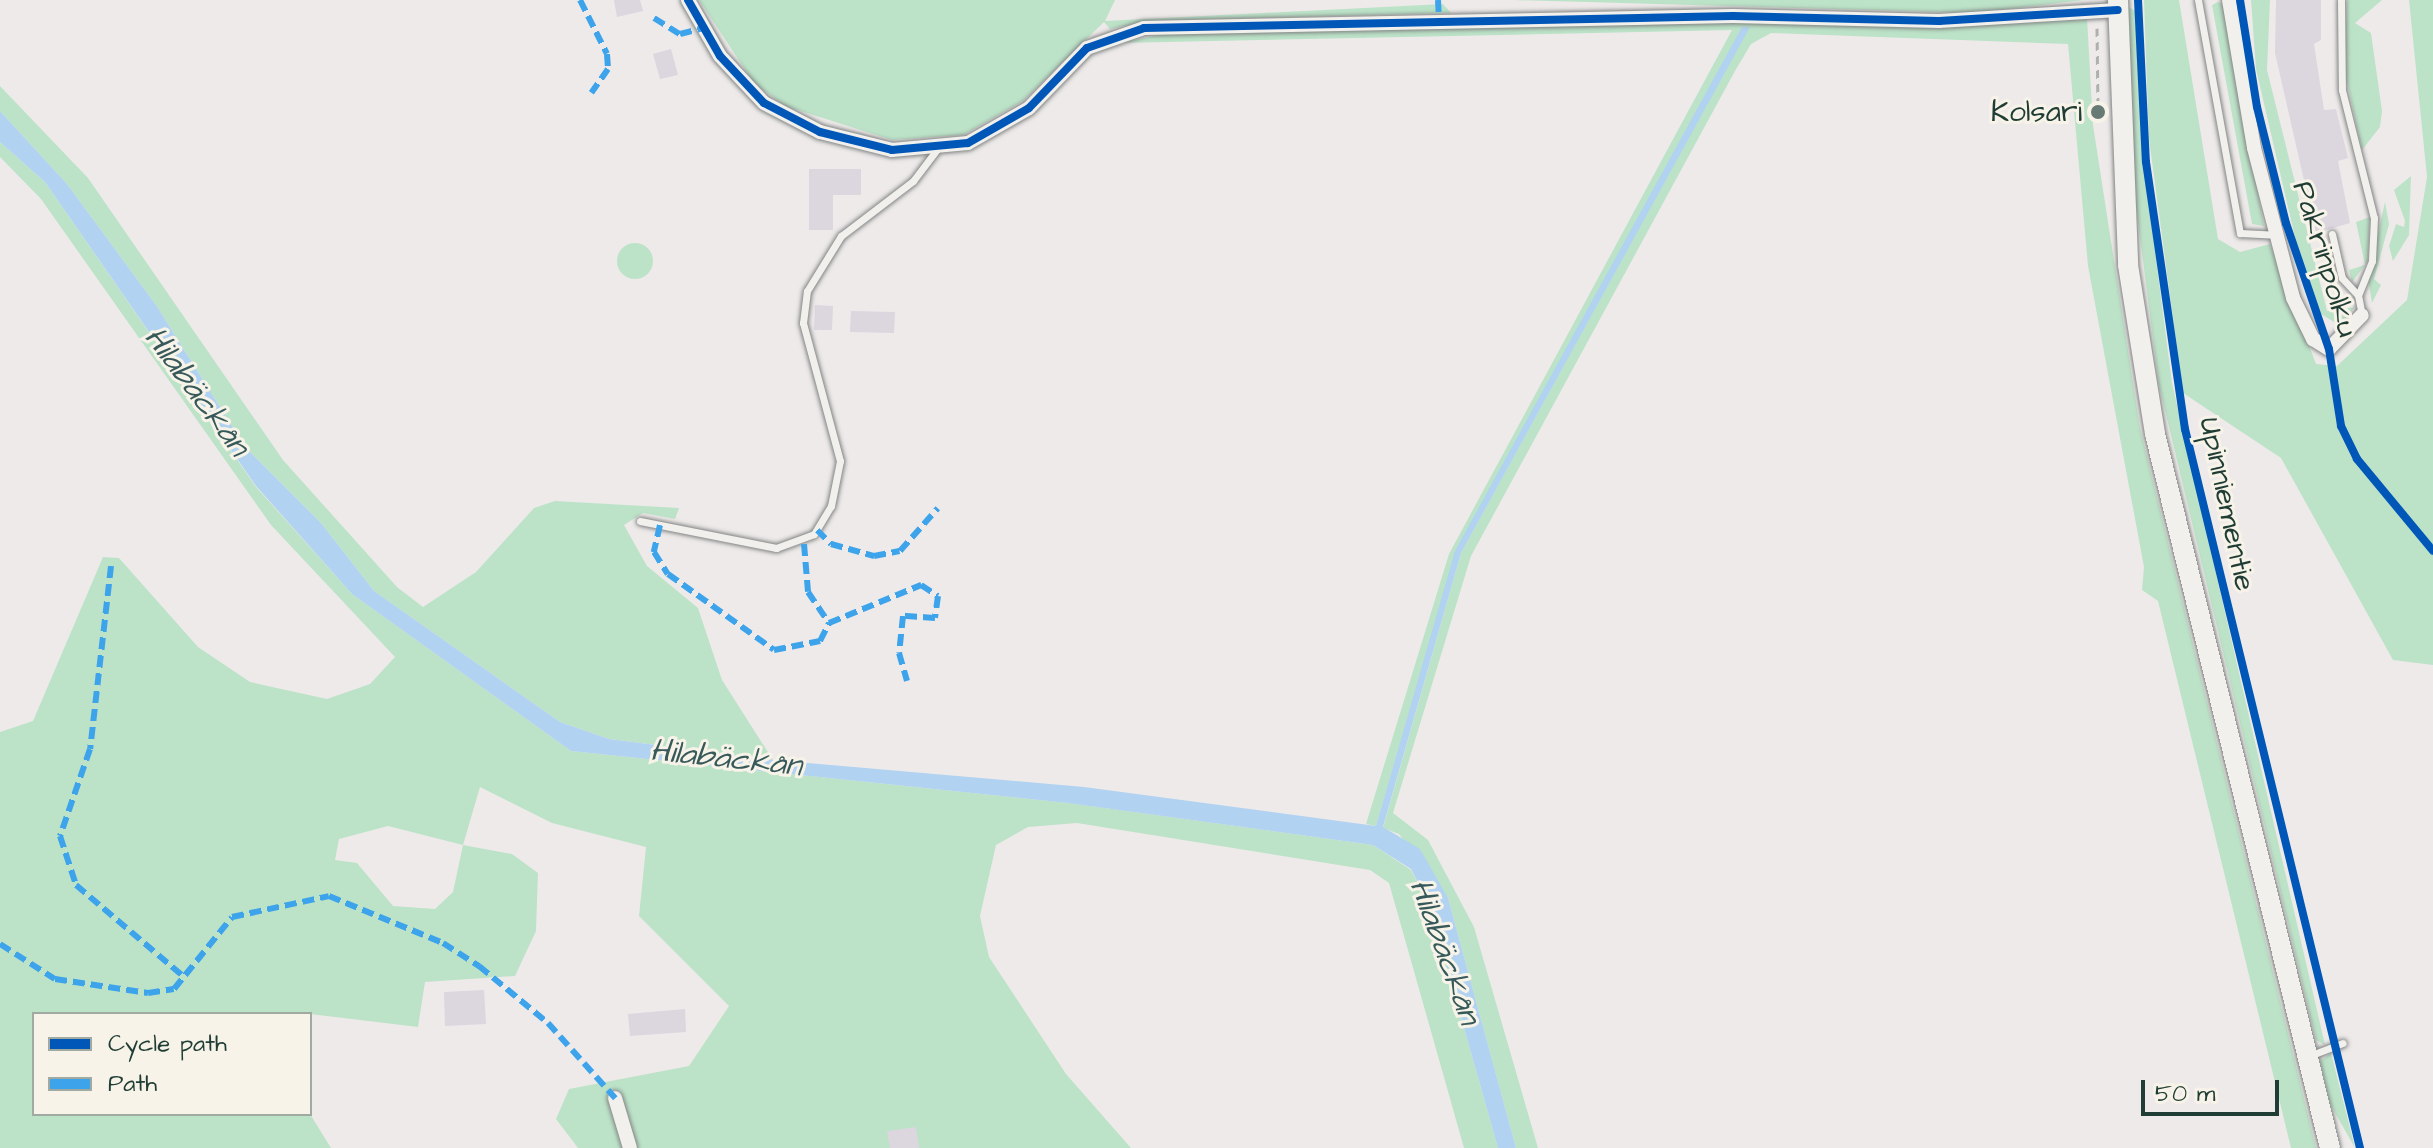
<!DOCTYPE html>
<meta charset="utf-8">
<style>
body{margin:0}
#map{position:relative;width:2433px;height:1148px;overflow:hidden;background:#eeeaea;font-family:"Architects Daughter",sans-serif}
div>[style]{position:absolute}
.green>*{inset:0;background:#bce3c8}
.round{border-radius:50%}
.water>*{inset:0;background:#b1d2f0}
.building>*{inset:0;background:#dcd6df}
.path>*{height:3px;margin-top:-1.5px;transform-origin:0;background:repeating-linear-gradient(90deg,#afb1ae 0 8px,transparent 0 14px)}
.roads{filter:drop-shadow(0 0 2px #828584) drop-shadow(0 0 2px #828584)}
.service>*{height:7px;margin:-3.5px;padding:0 3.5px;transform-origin:3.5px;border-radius:3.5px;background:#f1f0ed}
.minor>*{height:14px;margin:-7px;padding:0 7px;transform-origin:7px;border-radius:7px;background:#f1f0ed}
.secondary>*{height:20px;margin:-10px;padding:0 10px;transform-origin:10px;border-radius:10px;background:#f1f0ed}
.quiet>*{height:6px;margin-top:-3px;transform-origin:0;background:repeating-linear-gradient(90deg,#3da4eb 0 12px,transparent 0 18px)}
.cycleway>*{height:8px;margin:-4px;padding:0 4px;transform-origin:4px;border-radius:4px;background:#0057b8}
.dots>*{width:22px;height:22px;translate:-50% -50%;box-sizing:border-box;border:4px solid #f7f3e8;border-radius:50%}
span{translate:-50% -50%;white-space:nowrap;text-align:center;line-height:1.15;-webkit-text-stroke:6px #f7f3e8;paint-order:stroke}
.poi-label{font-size:30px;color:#1f3d34}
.right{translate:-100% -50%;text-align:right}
.street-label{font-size:30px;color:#1f3d34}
.water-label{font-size:32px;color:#37595a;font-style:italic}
.legend{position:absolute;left:32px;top:1012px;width:280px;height:104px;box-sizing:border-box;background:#f7f3e8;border:2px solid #a1aaa0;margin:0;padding:10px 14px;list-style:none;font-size:24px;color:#1f3d34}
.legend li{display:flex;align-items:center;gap:16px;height:40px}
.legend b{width:40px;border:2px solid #a1aaa0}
.scale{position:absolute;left:2141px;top:1080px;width:138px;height:36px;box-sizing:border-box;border:4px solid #1f3d34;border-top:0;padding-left:10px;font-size:24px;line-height:28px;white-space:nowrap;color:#1f3d34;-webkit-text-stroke:6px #f7f3e8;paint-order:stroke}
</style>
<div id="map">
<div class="green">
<i style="clip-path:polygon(699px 0,1115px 0,1105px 21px,1443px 4px,1451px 13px,1149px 21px,1110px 29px,1104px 22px,1023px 101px,963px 135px,892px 140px,785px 106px,754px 83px)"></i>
<i style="clip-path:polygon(1512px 0,2083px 0,1975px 13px)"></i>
<i style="clip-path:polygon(2144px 0,2179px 0,2218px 239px,2240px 252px,2270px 244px,2316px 364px,2337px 366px,2407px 300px,2427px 177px,2409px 0,2433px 0,2433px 665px,2393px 660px,2281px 458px,2183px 393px,2149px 139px)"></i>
<i style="clip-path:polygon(2251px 0,2270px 0,2267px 70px,2327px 311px,2355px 307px,2339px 325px,2316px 311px,2297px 246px,2256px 69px)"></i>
<i style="clip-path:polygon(2347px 0,2382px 0,2355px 23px,2371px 33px,2382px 111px,2380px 127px,2362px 150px,2344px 69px)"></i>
<i style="clip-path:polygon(2218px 2px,2223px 4px,2264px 226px,2252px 224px,2212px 5px)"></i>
<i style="clip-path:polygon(2126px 5px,2135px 11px,2145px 174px,2172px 383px,2325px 1045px,2316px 1040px,2159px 385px,2132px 175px)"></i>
<i style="clip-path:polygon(2087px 18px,2093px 125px,2140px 428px,2316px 1148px,2291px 1148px,2158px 601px,2142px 590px,2144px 567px,2088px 266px,2068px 44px,1771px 33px,1751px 44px,1735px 71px,1471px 556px,1393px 813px,1428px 840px,1474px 927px,1538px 1148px,1516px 1148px,1448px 898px,1399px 834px,1383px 828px,1461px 553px,1749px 27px,1456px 551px,1376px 826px,1366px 824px,1449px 554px,1732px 30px,1120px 43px,1173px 32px,1496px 22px)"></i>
<i style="clip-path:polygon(0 86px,88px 178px,283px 460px,397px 587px,423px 607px,476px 572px,534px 508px,555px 501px,679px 508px,675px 519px,643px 513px,624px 525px,647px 566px,698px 608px,722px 680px,773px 760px,609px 739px,560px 722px,374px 591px,321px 523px,245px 447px,156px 305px,67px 184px,0 111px)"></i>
<i style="clip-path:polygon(evenodd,0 142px,45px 182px,256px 487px,352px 594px,571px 751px,1069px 803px,1373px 845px,1411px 870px,1429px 904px,1498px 1148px,1464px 1148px,1389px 883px,1370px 870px,1077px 823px,1028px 827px,996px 845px,980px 916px,989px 957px,1066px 1074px,1131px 1148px,578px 1148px,556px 1119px,569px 1089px,689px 1066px,729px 1006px,639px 916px,646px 847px,552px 823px,480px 787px,463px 845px,512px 854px,538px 873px,536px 931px,515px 976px,425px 982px,418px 1027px,310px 1014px,34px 1014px,34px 1114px,310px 1114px,331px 1148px,0 1148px,0 732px,33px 721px,103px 557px,119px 558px,198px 647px,250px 682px,327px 699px,370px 684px,395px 657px,271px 525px,41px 199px,0 157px,0 142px,388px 826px,463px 845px,453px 892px,435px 909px,393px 906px,357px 863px,335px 860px,339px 839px,388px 826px)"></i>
<i style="clip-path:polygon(2411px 176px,2409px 235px,2393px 261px,2389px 246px,2396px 224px,2404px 227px,2405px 221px,2394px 190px)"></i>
<i style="clip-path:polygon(2385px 202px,2389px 224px,2374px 279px,2381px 285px,2372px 303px,2368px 279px)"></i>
<i style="clip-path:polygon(2370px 217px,2368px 261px,2352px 282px,2349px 270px,2365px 265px,2356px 222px)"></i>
<i class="round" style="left:617px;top:243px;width:36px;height:36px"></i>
<i style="clip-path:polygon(2331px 1053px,2355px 1148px,2330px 1104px,2320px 1061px)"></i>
</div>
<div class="water">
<i style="clip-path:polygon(1742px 27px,1750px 27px,1461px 553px,1383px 827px,1420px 849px,1448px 898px,1516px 1148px,1498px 1148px,1429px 904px,1411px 869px,1373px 845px,1068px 803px,571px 751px,352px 594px,256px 486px,45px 182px,0 142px,0 111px,67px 184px,156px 305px,245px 447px,321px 523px,374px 591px,560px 722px,609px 739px,773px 760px,1084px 787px,1376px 826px,1455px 551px)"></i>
</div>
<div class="building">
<i style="clip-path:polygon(614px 0,640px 0,643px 11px,617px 17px)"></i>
<i style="clip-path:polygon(2276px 0,2321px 0,2321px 40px,2314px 44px,2324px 110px,2336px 109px,2348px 158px,2338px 161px,2350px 223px,2316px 233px,2275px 53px)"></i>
<i style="clip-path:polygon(671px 49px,678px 75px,660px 79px,653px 54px)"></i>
<i style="clip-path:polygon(809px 169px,861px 169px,861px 195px,833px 195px,833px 230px,809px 230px)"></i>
<i style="clip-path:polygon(815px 305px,833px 306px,832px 330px,814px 330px)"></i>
<i style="clip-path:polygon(851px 311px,895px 312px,894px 333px,850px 332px)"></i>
<i style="clip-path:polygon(484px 990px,486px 1024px,445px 1026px,444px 992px)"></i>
<i style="clip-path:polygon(685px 1009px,686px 1032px,630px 1036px,628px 1014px)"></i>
<i style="clip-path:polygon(916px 1127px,919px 1148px,890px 1148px,887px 1131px)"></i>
</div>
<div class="path">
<i style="left:2097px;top:28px;width:84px;rotate:89.3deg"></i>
</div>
<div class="roads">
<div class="service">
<i style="left:2198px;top:0;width:237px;rotate:79.8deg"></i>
<i style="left:2240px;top:233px;width:35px;rotate:3deg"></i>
<i style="left:2341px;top:0;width:90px;rotate:89.4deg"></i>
<i style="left:2342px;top:90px;width:132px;rotate:76deg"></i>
<i style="left:2374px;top:218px;width:43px;rotate:92.7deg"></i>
<i style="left:2372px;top:261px;width:37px;rotate:112deg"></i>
<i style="left:2358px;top:295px;width:20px;rotate:79deg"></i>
<i style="left:2332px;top:234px;width:45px;rotate:77.2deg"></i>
<i style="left:2342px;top:278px;width:23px;rotate:47deg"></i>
<i style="left:640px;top:521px;width:139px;rotate:11.2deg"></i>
<i style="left:776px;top:548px;width:40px;rotate:-20.2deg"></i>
<i style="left:814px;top:534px;width:33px;rotate:-59deg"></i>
<i style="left:831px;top:506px;width:46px;rotate:-78.7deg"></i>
<i style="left:840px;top:461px;width:143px;rotate:-105deg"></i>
<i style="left:803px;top:323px;width:32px;rotate:-83deg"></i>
<i style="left:807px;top:291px;width:65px;rotate:-58.3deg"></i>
<i style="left:841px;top:236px;width:91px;rotate:-37.4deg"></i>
<i style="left:913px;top:181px;width:41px;rotate:-52.9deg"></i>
<i style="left:2309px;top:1056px;width:36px;rotate:-21deg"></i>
</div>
<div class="minor">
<i style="left:688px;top:0;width:64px;rotate:60.3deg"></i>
<i style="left:720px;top:56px;width:64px;rotate:46.9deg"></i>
<i style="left:764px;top:103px;width:63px;rotate:27.4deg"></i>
<i style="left:820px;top:132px;width:74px;rotate:14deg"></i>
<i style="left:892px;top:150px;width:76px;rotate:-5.3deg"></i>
<i style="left:968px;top:143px;width:70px;rotate:-29.8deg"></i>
<i style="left:1029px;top:108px;width:83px;rotate:-46deg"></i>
<i style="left:1087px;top:48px;width:60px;rotate:-19.3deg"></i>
<i style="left:1144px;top:28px;width:589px;rotate:-1.17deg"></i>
<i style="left:1733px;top:16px;width:206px;rotate:1.4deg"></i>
<i style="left:1939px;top:21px;width:179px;rotate:-3.5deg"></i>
<i style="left:2229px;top:0;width:150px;rotate:80.4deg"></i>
<i style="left:2254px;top:148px;width:155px;rotate:75.4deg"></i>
<i style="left:2293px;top:298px;width:46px;rotate:64deg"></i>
<i style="left:2313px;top:339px;width:19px;rotate:32deg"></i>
<i style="left:2329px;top:349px;width:47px;rotate:-45.9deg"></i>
<i style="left:615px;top:1098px;width:52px;rotate:73.3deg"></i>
</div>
<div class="secondary">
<i style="left:2118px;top:0;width:265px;rotate:87.8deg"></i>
<i style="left:2128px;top:265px;width:171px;rotate:80.9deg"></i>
<i style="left:2155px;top:434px;width:735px;rotate:76.23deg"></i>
</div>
</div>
<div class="quiet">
<i style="left:580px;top:0;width:60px;rotate:63.4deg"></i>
<i style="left:607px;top:54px;width:15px;rotate:86deg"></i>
<i style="left:608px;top:69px;width:29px;rotate:125deg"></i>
<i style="left:1438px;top:0;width:20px;rotate:87deg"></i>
<i style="left:654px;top:18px;width:31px;rotate:32deg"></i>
<i style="left:680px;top:34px;width:25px;rotate:-14deg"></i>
<i style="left:660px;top:525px;width:28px;rotate:103deg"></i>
<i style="left:654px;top:552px;width:26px;rotate:58deg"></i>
<i style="left:668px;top:574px;width:130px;rotate:35.6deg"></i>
<i style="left:774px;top:650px;width:47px;rotate:-11.1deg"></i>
<i style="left:820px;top:641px;width:20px;rotate:-63deg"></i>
<i style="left:817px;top:530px;width:20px;rotate:45deg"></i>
<i style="left:831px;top:544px;width:45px;rotate:15.6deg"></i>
<i style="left:874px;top:556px;width:26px;rotate:-11deg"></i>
<i style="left:900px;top:551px;width:57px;rotate:-48.5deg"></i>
<i style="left:804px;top:544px;width:48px;rotate:85.2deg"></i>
<i style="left:808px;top:592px;width:37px;rotate:56deg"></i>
<i style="left:829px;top:623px;width:100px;rotate:-22.4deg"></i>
<i style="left:921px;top:585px;width:20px;rotate:33deg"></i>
<i style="left:938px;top:596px;width:22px;rotate:98deg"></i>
<i style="left:935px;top:618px;width:32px;rotate:-176deg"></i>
<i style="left:903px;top:616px;width:37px;rotate:96deg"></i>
<i style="left:899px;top:653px;width:29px;rotate:74deg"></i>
<i style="left:111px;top:566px;width:184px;rotate:96.5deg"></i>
<i style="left:90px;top:749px;width:92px;rotate:109deg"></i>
<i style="left:60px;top:836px;width:52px;rotate:71.9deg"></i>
<i style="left:76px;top:885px;width:142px;rotate:40.4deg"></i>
<i style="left:0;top:944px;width:65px;rotate:32.5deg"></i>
<i style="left:55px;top:979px;width:94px;rotate:8.6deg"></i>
<i style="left:148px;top:993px;width:26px;rotate:-9deg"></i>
<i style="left:174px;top:989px;width:92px;rotate:-51.1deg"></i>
<i style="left:232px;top:917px;width:99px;rotate:-12.2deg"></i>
<i style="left:329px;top:896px;width:123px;rotate:22.4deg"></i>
<i style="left:443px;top:943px;width:43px;rotate:32.6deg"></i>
<i style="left:479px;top:966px;width:89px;rotate:39.6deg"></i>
<i style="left:548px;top:1023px;width:101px;rotate:48.2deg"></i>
</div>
<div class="cycleway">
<i style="left:688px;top:0;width:64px;rotate:60.3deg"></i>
<i style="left:720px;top:56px;width:64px;rotate:46.9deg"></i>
<i style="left:764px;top:103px;width:63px;rotate:27.4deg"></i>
<i style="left:820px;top:132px;width:74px;rotate:14deg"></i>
<i style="left:892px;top:150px;width:76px;rotate:-5.3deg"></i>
<i style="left:968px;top:143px;width:70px;rotate:-29.8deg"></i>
<i style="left:1029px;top:108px;width:83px;rotate:-46deg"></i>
<i style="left:1087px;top:48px;width:60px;rotate:-19.3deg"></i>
<i style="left:1144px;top:28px;width:589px;rotate:-1.17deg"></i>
<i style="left:1733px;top:16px;width:206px;rotate:1.4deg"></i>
<i style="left:1939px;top:21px;width:179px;rotate:-3.5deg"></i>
<i style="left:2138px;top:0;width:162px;rotate:87.2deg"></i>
<i style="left:2146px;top:162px;width:270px;rotate:81.7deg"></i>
<i style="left:2185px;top:429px;width:740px;rotate:76.32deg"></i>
<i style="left:2240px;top:0;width:108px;rotate:81deg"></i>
<i style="left:2257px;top:107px;width:120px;rotate:76deg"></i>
<i style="left:2286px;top:223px;width:133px;rotate:71.2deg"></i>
<i style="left:2329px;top:349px;width:78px;rotate:81.1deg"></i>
<i style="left:2341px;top:426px;width:37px;rotate:64deg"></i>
<i style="left:2357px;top:459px;width:119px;rotate:50.4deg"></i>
</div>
<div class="dots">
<i style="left:2098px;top:112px;background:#677a74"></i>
</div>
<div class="poi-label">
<span class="right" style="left:2082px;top:112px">Kolsari</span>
</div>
<div class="street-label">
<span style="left:2325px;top:259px;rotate:73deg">Pakrinpolku</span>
<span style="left:2227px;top:504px;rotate:78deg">Upinniementie</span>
</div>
<div class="water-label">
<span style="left:196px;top:392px;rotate:53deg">Hilabäckån</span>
<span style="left:726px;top:759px;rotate:6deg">Hilabäckån</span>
<span style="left:1444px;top:952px;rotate:70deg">Hilabäckån</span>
</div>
<ul class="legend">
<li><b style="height:10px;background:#0057b8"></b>Cycle path</li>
<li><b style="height:10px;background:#3da4eb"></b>Path</li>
</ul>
<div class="scale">50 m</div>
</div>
